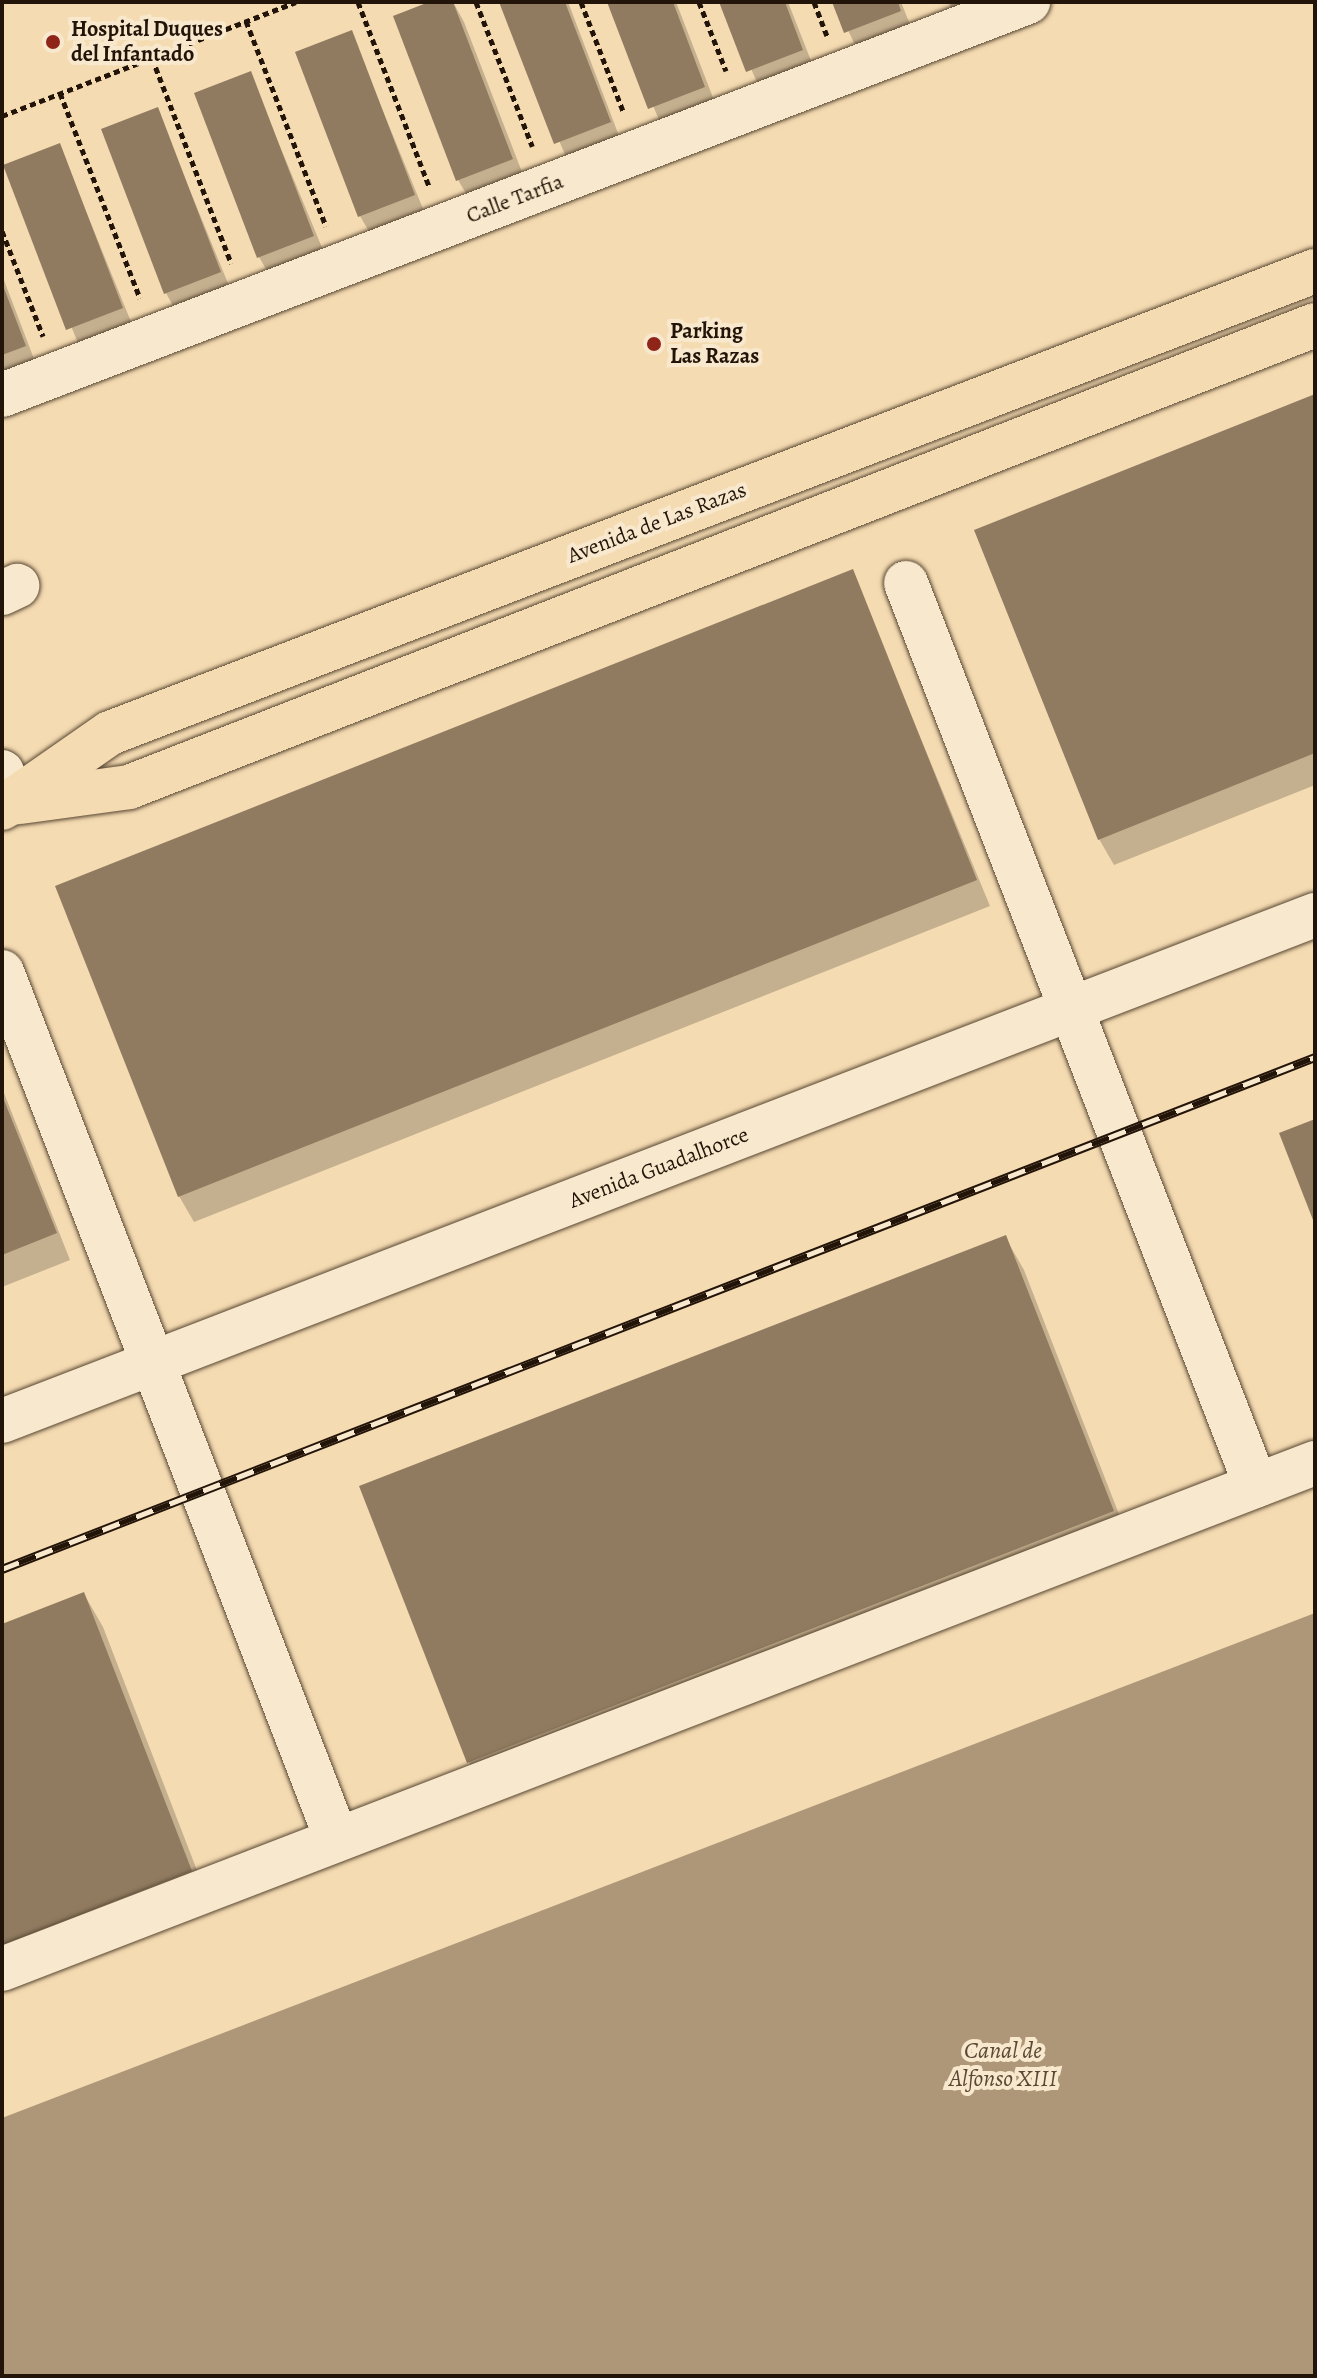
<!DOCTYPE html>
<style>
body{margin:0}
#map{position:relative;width:1317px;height:2378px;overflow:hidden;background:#f5dbb2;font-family:Alegreya,serif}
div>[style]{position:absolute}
.water>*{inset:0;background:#ad9778}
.shadow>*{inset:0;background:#0003}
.building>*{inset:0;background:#907b60}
.path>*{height:5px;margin-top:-2.5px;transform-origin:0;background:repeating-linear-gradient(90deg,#221408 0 6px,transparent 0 10px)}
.roads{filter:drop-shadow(0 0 2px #574632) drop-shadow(0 0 2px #574632)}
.minor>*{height:44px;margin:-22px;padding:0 22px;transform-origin:22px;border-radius:22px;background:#f8e8cd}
.major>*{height:44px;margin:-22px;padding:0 22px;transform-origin:22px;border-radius:22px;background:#f5dbb2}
.rail>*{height:9px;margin-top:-4.5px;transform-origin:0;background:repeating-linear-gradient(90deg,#f8e8cd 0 18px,#221408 0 36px);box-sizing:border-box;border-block:2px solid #221408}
.dots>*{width:22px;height:22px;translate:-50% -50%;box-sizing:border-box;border:4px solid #f8e8cd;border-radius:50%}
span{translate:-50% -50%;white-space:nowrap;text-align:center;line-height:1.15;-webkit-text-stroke:8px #f8e8cd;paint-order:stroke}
.poi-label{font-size:22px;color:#221408;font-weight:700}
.left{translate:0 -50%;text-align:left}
.street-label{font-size:22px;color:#221408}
.water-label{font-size:24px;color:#5a4835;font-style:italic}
.frame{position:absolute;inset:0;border:4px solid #221408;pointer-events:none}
</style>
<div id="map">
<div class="water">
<i style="clip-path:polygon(1315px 1613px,1315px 2376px,2px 2376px,2px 2118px)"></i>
</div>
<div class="shadow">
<i style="clip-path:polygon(434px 2px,453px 2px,464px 22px,527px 185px,473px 205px,458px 180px)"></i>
<i style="clip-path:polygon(501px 2px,568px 2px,624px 149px,571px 169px)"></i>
<i style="clip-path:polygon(609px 2px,676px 2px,719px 113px,665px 134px)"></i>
<i style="clip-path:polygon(722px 2px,788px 2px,817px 76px,763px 96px)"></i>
<i style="clip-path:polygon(835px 2px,901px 2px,915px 37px,861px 58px)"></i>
<i style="clip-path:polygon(948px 2px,1004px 2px,958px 20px)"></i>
<i style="clip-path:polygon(351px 33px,428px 221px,375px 242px,360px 216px)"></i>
<i style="clip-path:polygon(250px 74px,328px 262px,274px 283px,259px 257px)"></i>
<i style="clip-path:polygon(157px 110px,234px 298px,180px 319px,166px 293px)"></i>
<i style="clip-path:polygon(59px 145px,136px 334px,83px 355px,5px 166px)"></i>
<i style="clip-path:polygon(2px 275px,39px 372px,2px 386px)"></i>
<i style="clip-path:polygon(1315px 397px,1315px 785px,1114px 865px,1099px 839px)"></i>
<i style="clip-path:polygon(852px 572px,990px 906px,194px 1222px,179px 1196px)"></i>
<i style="clip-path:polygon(2px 1088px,70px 1260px,2px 1287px)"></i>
<i style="clip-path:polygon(1005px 1237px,1024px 1270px,1131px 1545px,488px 1795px,469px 1762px)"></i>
<i style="clip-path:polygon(84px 1594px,103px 1627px,210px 1904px,2px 1985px,2px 1626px)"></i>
</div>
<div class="building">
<i style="clip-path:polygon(429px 2px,453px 2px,513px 159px,456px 181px,393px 16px)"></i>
<i style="clip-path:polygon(499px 2px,565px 2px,611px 122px,554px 144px)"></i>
<i style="clip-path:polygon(607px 2px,673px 2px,705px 87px,648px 109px)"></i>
<i style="clip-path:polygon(719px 2px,785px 2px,803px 50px,746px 72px)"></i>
<i style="clip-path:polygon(832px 2px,898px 2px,901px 11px,844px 33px)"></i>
<i style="clip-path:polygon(352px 30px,415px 195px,358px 217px,295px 52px)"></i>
<i style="clip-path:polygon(251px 71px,314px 236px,257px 258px,194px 93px)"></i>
<i style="clip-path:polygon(158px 107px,221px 272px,164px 294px,101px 129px)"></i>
<i style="clip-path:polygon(60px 143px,123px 308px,66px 330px,3px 165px)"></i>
<i style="clip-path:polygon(2px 283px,26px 346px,2px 355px)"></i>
<i style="clip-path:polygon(1315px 394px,1315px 753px,1098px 840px,974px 530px)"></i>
<i style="clip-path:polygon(853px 569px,977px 880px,178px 1197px,55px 886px)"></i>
<i style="clip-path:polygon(2px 1095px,57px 1233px,2px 1255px)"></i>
<i style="clip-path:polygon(1315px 1119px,1315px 1225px,1279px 1133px)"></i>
<i style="clip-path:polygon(1006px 1235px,1114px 1511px,467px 1763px,359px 1486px)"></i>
<i style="clip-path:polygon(84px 1592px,192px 1871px,2px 1945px,2px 1624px)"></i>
</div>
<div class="path">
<i style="left:358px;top:2px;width:197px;rotate:68.9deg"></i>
<i style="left:476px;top:2px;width:155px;rotate:68.7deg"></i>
<i style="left:581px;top:2px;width:117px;rotate:68.9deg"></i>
<i style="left:699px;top:2px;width:74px;rotate:68.6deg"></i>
<i style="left:814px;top:2px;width:36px;rotate:69deg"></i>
<i style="left:246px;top:21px;width:220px;rotate:68.7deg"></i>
<i style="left:152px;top:58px;width:220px;rotate:68.9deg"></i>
<i style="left:60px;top:93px;width:220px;rotate:68.7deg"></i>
<i style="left:2px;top:116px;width:315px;rotate:-21.2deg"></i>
<i style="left:2px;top:231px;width:113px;rotate:68.7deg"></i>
</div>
<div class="roads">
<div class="minor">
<i style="left:2px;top:395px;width:1099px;rotate:-20.96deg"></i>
<i style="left:906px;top:583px;width:968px;rotate:68.81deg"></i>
<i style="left:2px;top:593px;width:17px;rotate:-25deg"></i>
<i style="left:2px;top:772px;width:33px;rotate:69deg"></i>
<i style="left:2px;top:972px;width:930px;rotate:68.9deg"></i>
<i style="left:2px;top:1421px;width:1407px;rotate:-21.08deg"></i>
<i style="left:2px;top:1969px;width:1407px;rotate:-21.08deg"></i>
</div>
<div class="major">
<i style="left:20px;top:802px;width:110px;rotate:-7.8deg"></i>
<i style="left:129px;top:787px;width:1273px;rotate:-21.28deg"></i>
<i style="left:2px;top:808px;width:131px;rotate:-34.8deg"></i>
<i style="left:110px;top:733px;width:1291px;rotate:-20.98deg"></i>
</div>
</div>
<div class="rail">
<i style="left:2px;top:1569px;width:1409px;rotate:-21.3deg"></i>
</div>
<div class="dots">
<i style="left:53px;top:42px;background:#8f2418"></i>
<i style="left:654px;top:344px;background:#8f2418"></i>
</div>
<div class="poi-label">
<span class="left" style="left:71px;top:42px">Hospital Duques<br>del Infantado</span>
<span class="left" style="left:670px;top:344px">Parking<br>Las Razas</span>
</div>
<div class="street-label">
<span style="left:515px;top:199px;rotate:-21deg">Calle Tarfia</span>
<span style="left:657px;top:523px;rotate:-21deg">Avenida de Las Razas</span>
<span style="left:659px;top:1168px;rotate:-21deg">Avenida Guadalhorce</span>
</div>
<div class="water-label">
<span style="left:1003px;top:2065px">Canal de<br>Alfonso XIII</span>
</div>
<div class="frame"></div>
</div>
